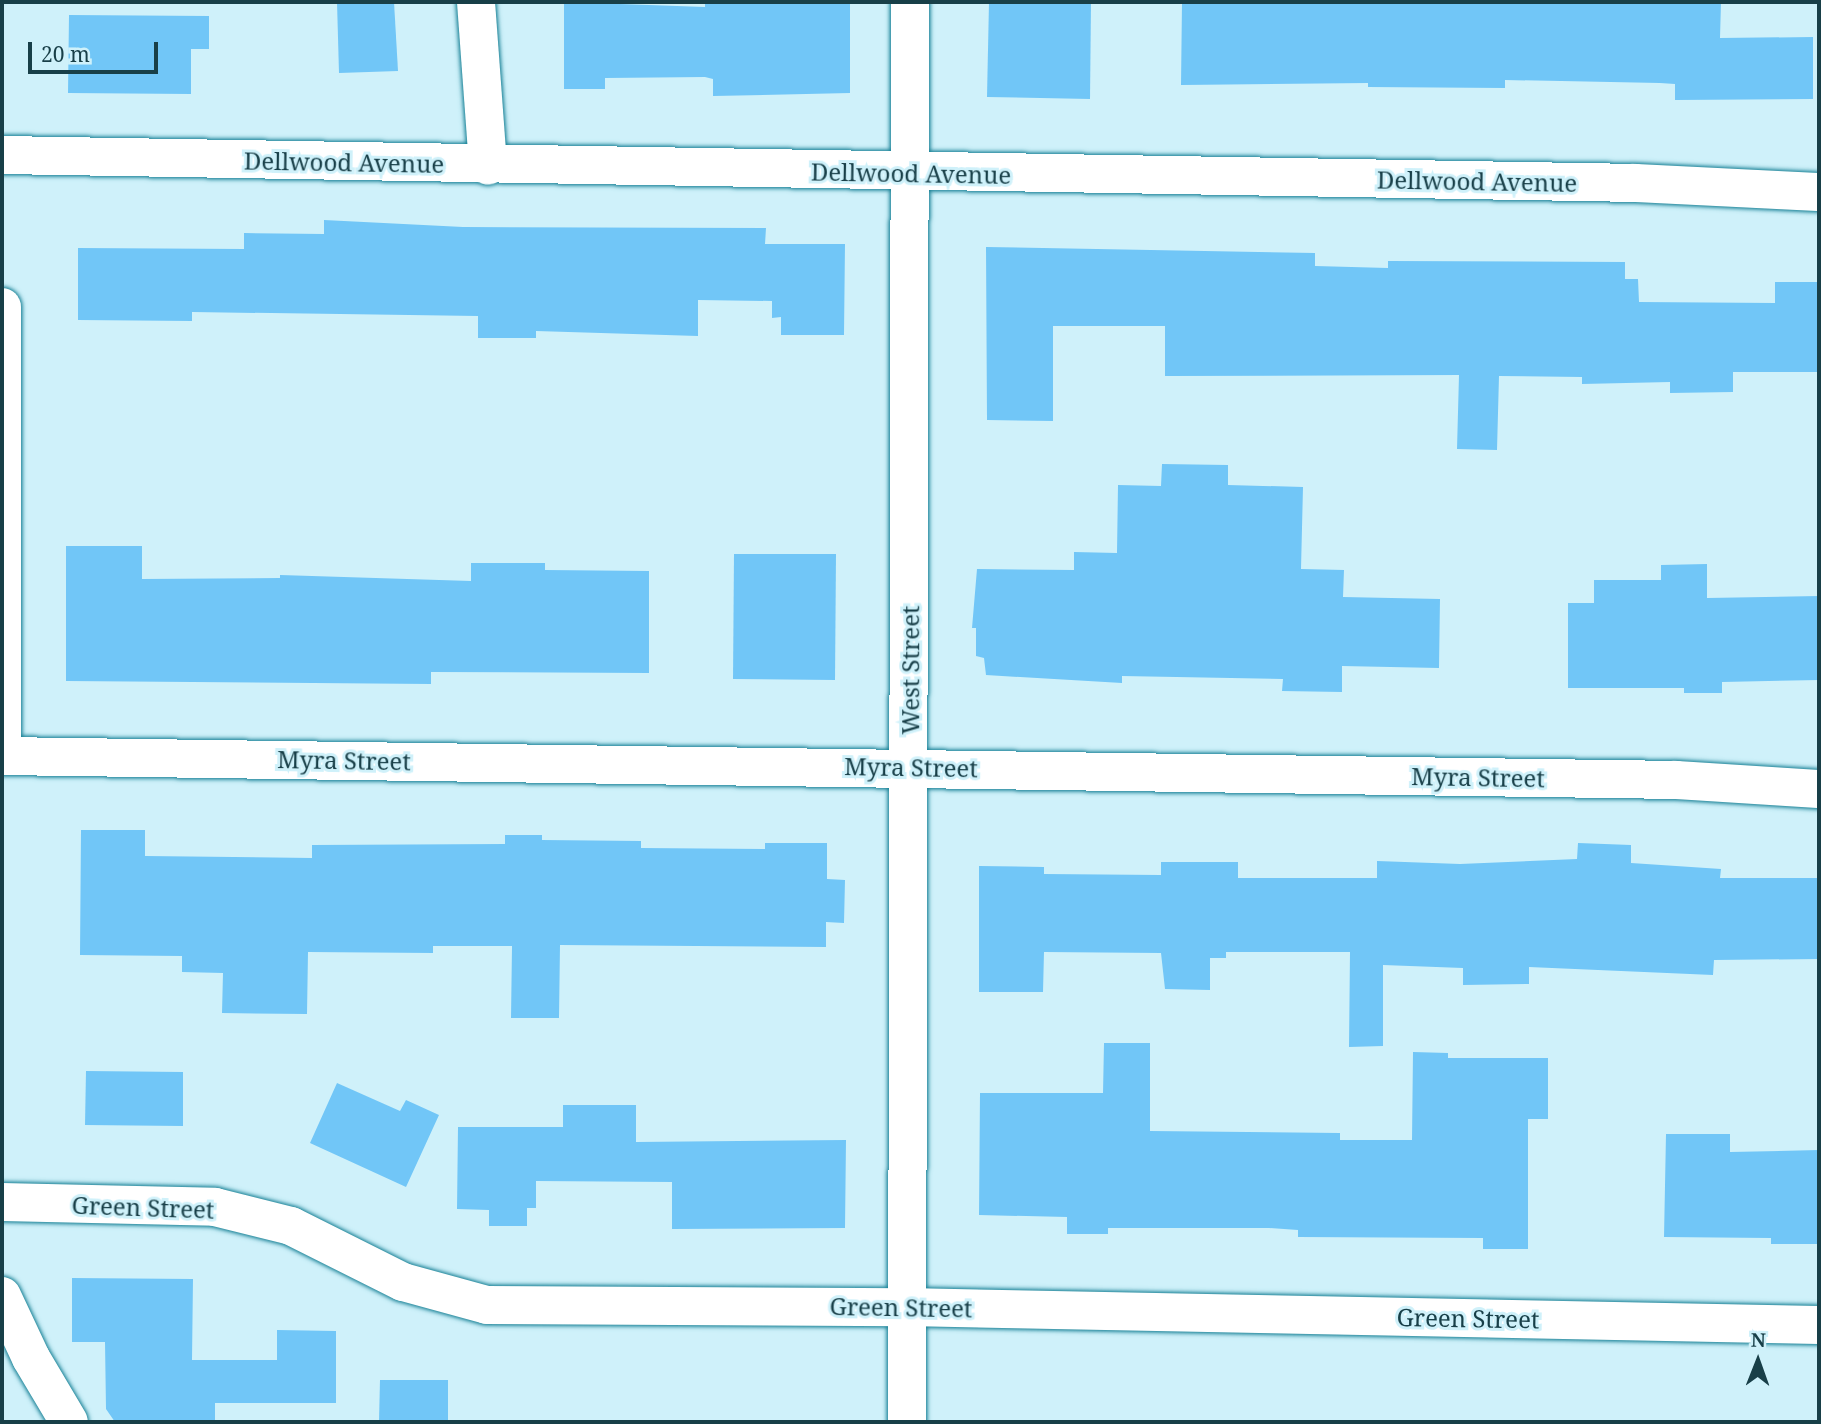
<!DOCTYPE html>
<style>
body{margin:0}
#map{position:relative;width:1821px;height:1424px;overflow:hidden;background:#cff1fa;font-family:"Noto Serif",serif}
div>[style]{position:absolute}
.building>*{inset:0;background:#71c6f7}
.roads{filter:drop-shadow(0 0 2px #188196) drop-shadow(0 0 2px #188196)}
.street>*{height:38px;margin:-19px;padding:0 19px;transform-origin:19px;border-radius:19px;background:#fff}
.secondary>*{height:38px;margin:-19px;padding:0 19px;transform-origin:19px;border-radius:19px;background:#fff}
span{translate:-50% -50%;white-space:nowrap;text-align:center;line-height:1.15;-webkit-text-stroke:6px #cff1fa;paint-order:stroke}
.street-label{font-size:24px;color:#183f48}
.frame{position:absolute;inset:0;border:4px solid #183f48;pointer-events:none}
.north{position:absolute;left:1723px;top:1326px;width:70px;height:70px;-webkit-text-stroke:5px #cff1fa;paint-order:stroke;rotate:1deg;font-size:19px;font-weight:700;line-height:28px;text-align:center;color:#183f48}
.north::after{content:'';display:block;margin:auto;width:24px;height:32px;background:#183f48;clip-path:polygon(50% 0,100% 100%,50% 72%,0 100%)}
.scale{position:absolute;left:28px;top:42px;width:130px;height:32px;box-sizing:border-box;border:4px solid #183f48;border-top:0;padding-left:9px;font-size:21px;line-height:24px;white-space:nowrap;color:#183f48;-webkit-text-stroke:5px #cff1fa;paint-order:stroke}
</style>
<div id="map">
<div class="building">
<i style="clip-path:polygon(337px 2px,394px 2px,398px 71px,339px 73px)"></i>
<i style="clip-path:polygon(564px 2px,705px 7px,705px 2px,850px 2px,850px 93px,713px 96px,713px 79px,705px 77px,605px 78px,605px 89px,564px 89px)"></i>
<i style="clip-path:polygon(989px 2px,1091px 2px,1090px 99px,987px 97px)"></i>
<i style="clip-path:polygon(1182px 2px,1721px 2px,1720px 38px,1813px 37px,1813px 99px,1675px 100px,1675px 84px,1660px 83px,1505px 80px,1505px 88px,1368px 87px,1368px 83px,1181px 85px)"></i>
<i style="clip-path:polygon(69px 15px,209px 16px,209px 49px,191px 49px,191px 94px,68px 93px)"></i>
<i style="clip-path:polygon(324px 220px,463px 227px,766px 228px,765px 244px,845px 244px,844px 335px,781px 335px,781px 317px,772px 318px,772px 301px,698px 300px,698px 336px,536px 331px,536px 338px,478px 338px,478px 316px,192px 312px,192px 321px,78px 320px,78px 248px,244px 249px,244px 233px,324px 234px)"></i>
<i style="clip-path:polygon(986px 247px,1315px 253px,1315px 266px,1388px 268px,1388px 261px,1625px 262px,1625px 279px,1638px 279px,1639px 302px,1775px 303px,1775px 282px,1819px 282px,1819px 372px,1733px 372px,1733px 392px,1670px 393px,1670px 382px,1582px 384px,1582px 377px,1499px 376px,1497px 450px,1457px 449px,1459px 375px,1165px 376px,1165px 326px,1053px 326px,1053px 421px,987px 420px)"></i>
<i style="clip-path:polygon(1162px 464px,1228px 465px,1228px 485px,1303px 487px,1301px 569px,1344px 570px,1343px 597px,1440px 599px,1439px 668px,1342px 666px,1342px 692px,1282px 691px,1283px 679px,1122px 676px,1122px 683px,986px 675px,984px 658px,976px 656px,976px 628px,972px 628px,977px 569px,1074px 570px,1074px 552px,1117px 553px,1118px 485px,1161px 486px)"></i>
<i style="clip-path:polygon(66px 546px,142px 546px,142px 579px,280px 578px,280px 575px,471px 581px,471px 563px,545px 563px,545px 570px,649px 571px,649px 673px,431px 672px,431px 684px,66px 681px)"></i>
<i style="clip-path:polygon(734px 554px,836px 554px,835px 680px,733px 679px)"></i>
<i style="clip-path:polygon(1707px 564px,1707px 598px,1819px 596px,1819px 680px,1722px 682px,1722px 693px,1684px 693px,1684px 688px,1568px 688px,1568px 603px,1594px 603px,1594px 580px,1661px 580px,1661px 565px)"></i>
<i style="clip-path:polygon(81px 830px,145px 830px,145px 856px,312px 858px,312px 845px,505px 844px,505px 835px,542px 835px,542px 840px,641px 841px,641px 848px,765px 849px,765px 843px,827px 843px,827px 879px,845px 880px,844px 923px,826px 922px,826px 947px,560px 945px,559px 1018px,511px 1018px,512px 946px,433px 946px,433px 953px,308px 952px,307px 1014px,222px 1013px,223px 973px,182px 972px,182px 956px,80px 955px)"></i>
<i style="clip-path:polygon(1578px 843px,1631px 845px,1631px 863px,1721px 869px,1720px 878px,1819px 878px,1819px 959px,1714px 960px,1713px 975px,1529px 967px,1529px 984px,1463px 985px,1463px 968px,1383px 965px,1383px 1046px,1349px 1047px,1350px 952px,1226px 952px,1226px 958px,1210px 958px,1210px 990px,1165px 989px,1161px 953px,1044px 952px,1043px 992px,979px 992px,979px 866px,1044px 867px,1044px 874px,1161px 875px,1161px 862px,1238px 862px,1238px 878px,1377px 878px,1377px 861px,1460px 864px,1577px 859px)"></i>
<i style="clip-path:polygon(1104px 1043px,1150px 1043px,1150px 1131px,1340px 1133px,1340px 1140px,1412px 1140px,1413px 1052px,1448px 1053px,1448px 1058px,1548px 1058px,1548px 1119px,1528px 1119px,1528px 1249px,1483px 1249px,1483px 1238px,1298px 1237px,1298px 1230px,1269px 1228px,1108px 1228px,1108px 1234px,1067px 1234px,1067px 1217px,979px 1215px,980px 1093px,1103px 1093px)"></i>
<i style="clip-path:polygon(86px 1071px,183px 1072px,183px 1126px,85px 1125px)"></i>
<i style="clip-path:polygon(337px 1083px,400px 1111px,406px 1100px,439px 1115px,406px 1187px,310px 1143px)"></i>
<i style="clip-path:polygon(563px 1105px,636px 1105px,636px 1142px,846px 1140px,845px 1228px,672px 1229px,672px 1182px,536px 1181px,536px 1208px,527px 1208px,527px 1226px,489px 1226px,489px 1210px,457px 1209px,458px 1127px,563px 1127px)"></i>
<i style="clip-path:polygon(1666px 1134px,1730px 1134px,1730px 1152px,1819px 1150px,1819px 1244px,1771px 1244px,1771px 1238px,1664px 1237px)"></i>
<i style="clip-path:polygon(72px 1278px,193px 1279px,192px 1360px,277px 1360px,277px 1330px,336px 1331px,336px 1403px,215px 1403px,215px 1422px,115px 1422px,106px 1409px,105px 1342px,72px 1342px)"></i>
<i style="clip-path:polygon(380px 1380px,448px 1380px,448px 1422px,379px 1422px)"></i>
</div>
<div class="roads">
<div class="street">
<i style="left:476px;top:2px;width:164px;rotate:85.8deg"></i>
<i style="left:2px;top:155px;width:1633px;rotate:0.98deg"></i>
<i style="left:1635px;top:183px;width:184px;rotate:2.8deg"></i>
<i style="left:2px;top:756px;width:1674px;rotate:0.82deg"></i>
<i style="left:1676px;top:780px;width:143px;rotate:3.6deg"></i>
<i style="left:2px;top:1202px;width:213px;rotate:1.3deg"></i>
<i style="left:215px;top:1207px;width:78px;rotate:14deg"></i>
<i style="left:291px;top:1226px;width:125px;rotate:26.6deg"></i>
<i style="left:403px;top:1282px;width:87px;rotate:15.3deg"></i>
<i style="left:487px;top:1305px;width:419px;rotate:0.3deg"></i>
<i style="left:906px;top:1307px;width:913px;rotate:1.13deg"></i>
<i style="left:907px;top:1422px;width:1420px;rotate:-89.88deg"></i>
</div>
<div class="secondary">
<i style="left:2px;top:307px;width:432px;rotate:90deg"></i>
<i style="left:2px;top:1296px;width:68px;rotate:64.9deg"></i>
<i style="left:31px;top:1358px;width:74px;rotate:59.3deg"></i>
</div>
</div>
<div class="street-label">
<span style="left:344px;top:162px;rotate:1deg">Dellwood Avenue</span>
<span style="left:911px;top:173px;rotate:1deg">Dellwood Avenue</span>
<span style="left:1477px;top:181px;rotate:1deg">Dellwood Avenue</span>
<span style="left:910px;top:670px;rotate:-90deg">West Street</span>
<span style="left:344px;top:760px;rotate:1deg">Myra Street</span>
<span style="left:911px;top:767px;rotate:1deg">Myra Street</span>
<span style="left:1478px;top:777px;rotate:1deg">Myra Street</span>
<span style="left:143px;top:1207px;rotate:2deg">Green Street</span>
<span style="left:901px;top:1307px;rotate:1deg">Green Street</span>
<span style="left:1468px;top:1318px;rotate:1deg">Green Street</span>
</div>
<div class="frame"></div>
<div class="north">N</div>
<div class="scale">20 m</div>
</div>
